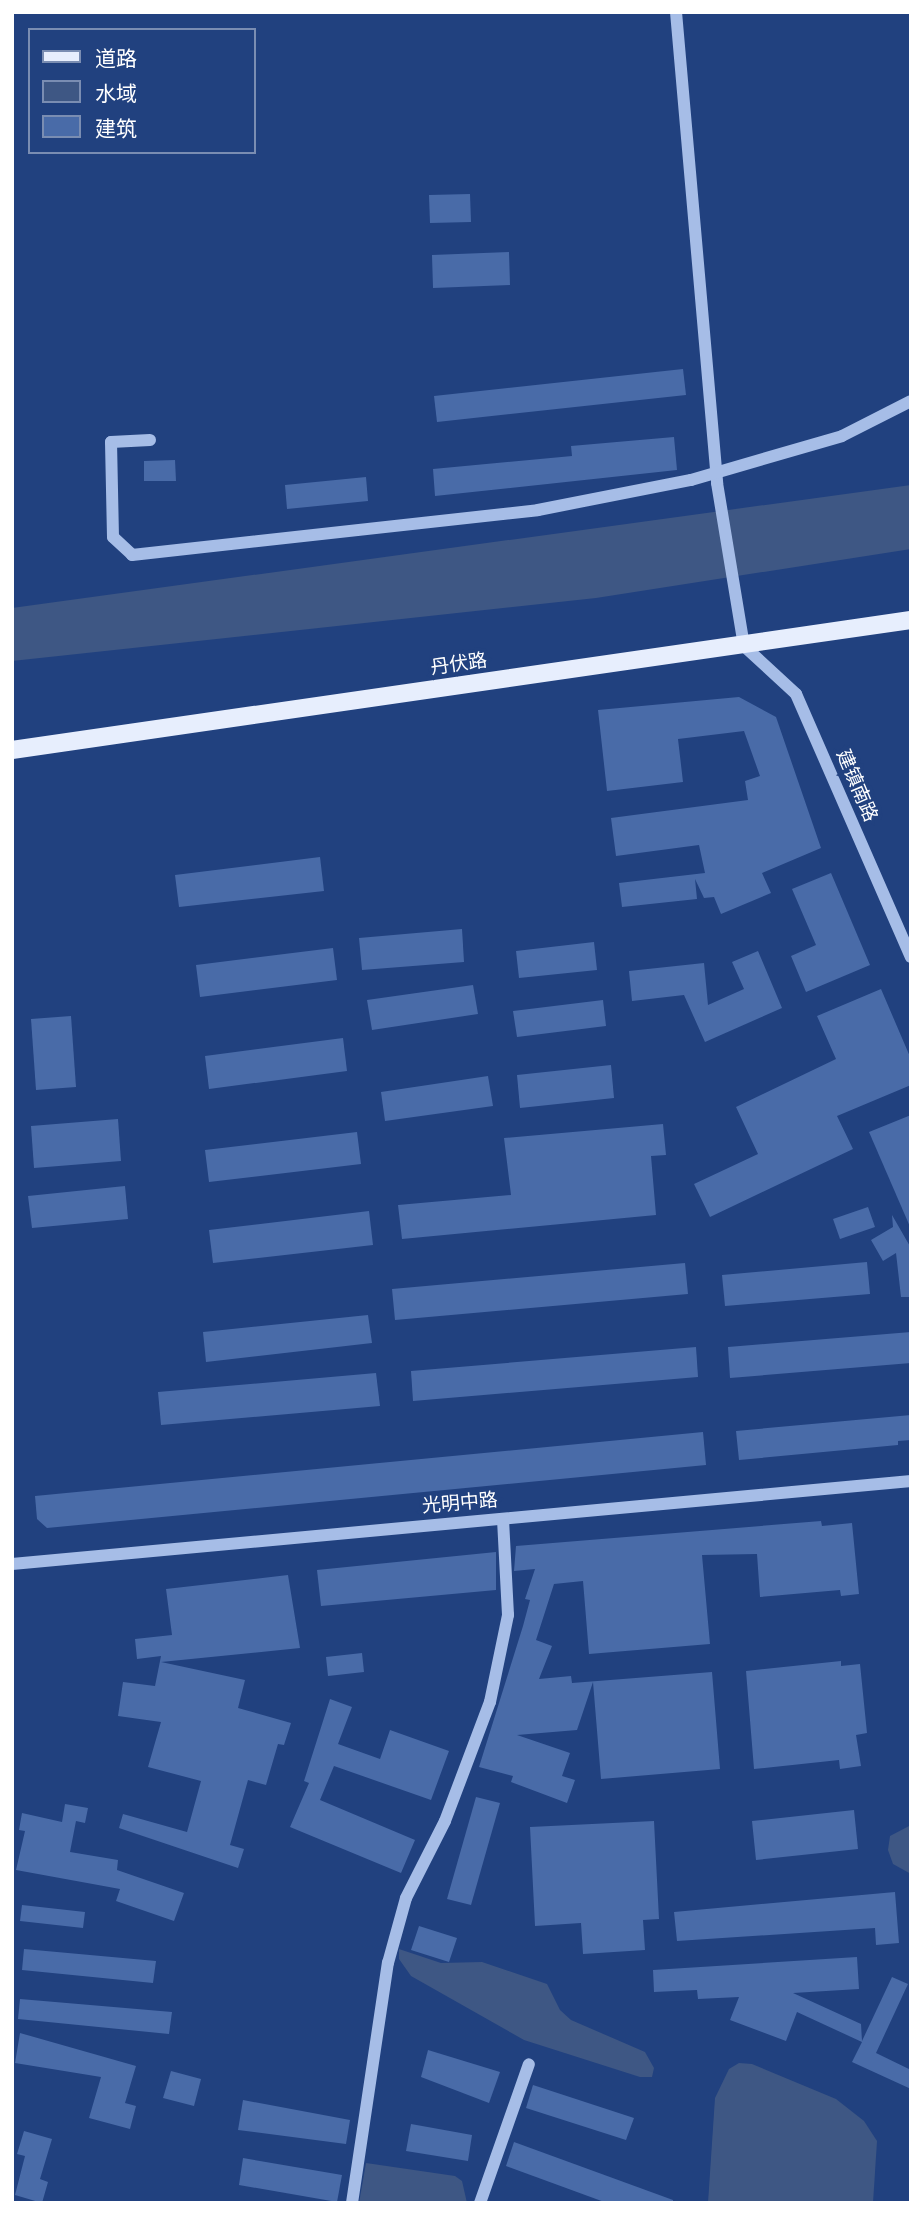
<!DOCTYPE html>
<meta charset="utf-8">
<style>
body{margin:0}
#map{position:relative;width:923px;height:2215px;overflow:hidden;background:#21417f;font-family:Signika,"Noto Sans SC",sans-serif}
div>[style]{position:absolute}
.water>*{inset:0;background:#3e5784}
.building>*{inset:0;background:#496ba8}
.minor>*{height:12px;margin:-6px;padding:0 6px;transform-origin:6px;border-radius:6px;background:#a6bde7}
.major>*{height:18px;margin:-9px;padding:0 9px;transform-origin:9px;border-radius:9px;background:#e7eefd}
span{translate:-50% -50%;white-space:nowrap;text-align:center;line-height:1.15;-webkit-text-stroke:7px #21417f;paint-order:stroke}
.street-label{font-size:19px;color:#fff}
.frame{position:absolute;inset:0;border:14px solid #fff;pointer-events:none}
.legend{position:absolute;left:28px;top:28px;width:228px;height:126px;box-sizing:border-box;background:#21417f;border:2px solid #7a8db2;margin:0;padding:9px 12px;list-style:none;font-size:21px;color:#fff}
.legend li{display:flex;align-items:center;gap:14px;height:35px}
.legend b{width:35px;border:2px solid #7a8db2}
</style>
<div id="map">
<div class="water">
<i style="clip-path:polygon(911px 485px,911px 549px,596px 598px,12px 661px,12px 608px)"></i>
<i style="clip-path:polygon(911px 1825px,911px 1874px,893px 1864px,888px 1850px,890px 1836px)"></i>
<i style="clip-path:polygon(399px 1949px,441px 1963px,482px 1962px,547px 1984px,560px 2010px,571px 2020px,645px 2052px,654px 2068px,652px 2077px,640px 2077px,524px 2040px,411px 1976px,399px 1959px)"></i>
<i style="clip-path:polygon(739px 2063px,752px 2064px,836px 2099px,864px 2121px,877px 2141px,873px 2203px,708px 2203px,715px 2098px,729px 2069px)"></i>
<i style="clip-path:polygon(366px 2163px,455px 2176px,462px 2181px,467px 2203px,359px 2203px)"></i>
</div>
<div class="building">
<i style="clip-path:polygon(470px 194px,471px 222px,430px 223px,429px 195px)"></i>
<i style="clip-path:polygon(509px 252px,510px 285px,433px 288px,432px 255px)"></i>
<i style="clip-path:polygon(683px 369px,686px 395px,437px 422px,434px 396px)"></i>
<i style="clip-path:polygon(674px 437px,677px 470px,435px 496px,433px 469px,572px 456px,571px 446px)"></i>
<i style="clip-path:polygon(175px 460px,176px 481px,144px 481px,144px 461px)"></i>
<i style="clip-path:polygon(366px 477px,368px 501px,287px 509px,285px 485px)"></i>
<i style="clip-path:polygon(739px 697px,776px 717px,821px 848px,762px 873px,771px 893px,721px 914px,714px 897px,704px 898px,695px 879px,697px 899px,622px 907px,619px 883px,705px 873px,699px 845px,616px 856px,611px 818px,748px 800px,745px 781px,760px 776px,744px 731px,678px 739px,683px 782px,607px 791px,598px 710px)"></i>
<i style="clip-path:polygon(320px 857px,324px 891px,179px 907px,175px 875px)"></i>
<i style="clip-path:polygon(831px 873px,870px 965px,806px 992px,791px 956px,816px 945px,792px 889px)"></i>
<i style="clip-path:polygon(462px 929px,464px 962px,362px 970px,359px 938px)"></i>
<i style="clip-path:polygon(594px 942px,597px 970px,519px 978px,516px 951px)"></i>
<i style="clip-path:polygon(333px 948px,337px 980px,200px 997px,196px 965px)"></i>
<i style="clip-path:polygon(758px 951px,782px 1008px,705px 1042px,684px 995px,632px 1001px,629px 971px,704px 963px,708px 1005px,744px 989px,732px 962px)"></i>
<i style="clip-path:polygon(473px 985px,478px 1014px,372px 1030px,367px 1000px)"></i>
<i style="clip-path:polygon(881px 989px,911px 1059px,911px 1085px,837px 1116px,853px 1149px,710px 1217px,694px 1184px,758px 1154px,736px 1107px,836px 1059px,817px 1016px)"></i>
<i style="clip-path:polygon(603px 1000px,606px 1026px,517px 1037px,513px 1011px)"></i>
<i style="clip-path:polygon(71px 1016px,76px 1087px,36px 1090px,31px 1019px)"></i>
<i style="clip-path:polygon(343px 1038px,347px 1071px,209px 1089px,205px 1056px)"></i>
<i style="clip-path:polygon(611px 1065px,614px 1098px,520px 1108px,517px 1075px)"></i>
<i style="clip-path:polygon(488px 1076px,493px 1106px,385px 1121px,381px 1092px)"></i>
<i style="clip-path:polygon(911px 1115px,911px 1229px,869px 1132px)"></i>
<i style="clip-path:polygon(118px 1119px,121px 1161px,34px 1168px,31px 1126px)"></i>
<i style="clip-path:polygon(663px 1124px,666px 1155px,651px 1156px,656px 1215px,402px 1239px,398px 1205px,511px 1195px,504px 1138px)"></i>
<i style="clip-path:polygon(357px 1132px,361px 1164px,209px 1182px,205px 1150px)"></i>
<i style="clip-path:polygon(125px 1186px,128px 1219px,32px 1228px,28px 1196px)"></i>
<i style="clip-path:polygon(868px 1207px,875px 1227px,840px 1239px,833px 1219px)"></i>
<i style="clip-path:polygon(369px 1211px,373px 1245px,213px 1263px,209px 1230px)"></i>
<i style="clip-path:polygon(892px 1215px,911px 1248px,911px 1297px,901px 1297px,896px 1253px,883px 1261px,871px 1240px,893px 1227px)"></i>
<i style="clip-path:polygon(867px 1262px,870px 1294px,725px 1306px,722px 1275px)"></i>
<i style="clip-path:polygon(685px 1263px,688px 1294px,395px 1320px,392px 1289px)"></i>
<i style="clip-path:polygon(368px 1315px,372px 1343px,206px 1362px,203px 1332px)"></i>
<i style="clip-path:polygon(911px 1332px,911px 1363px,730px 1378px,728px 1347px)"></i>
<i style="clip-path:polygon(696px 1347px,698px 1377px,413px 1401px,411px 1371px)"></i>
<i style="clip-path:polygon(376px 1373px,380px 1406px,161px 1425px,158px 1392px)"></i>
<i style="clip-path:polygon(911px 1415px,911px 1440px,898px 1441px,898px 1445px,739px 1460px,736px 1431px)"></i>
<i style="clip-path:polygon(703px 1432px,706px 1465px,47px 1528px,37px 1519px,35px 1496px)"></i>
<i style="clip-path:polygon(821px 1521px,822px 1526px,852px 1523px,859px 1594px,841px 1596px,840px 1590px,760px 1597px,757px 1554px,702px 1555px,710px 1644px,589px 1654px,583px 1581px,554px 1584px,536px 1640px,552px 1646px,539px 1679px,571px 1676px,572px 1683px,712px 1672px,720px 1769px,601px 1779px,593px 1682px,577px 1730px,517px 1735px,570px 1753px,562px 1776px,575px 1780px,567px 1803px,511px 1782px,513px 1776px,479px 1767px,523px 1626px,530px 1600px,525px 1599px,535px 1569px,514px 1571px,516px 1546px)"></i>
<i style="clip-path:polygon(496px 1552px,496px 1590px,321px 1606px,317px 1570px)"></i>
<i style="clip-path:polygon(288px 1575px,300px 1648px,161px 1662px,245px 1680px,238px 1708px,291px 1723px,284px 1745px,278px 1744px,266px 1785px,248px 1780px,230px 1845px,244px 1849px,238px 1868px,119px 1828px,123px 1814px,187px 1832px,201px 1781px,148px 1767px,161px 1722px,118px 1716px,123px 1682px,155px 1686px,161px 1656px,137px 1659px,135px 1639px,172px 1635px,166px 1589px)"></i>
<i style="clip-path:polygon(362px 1653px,364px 1672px,328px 1676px,326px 1657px)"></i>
<i style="clip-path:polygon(841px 1661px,841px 1666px,860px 1664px,867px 1733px,856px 1735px,861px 1766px,840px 1769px,839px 1760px,754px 1769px,746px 1671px)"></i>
<i style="clip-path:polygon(330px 1699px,352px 1707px,338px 1744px,380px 1759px,390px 1730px,449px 1751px,431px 1800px,334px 1766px,320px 1800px,415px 1840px,401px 1873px,290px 1827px,309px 1783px,304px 1781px)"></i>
<i style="clip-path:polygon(476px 1797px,500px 1803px,471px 1905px,447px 1899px)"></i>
<i style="clip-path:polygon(65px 1804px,88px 1808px,85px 1823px,76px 1821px,70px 1852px,118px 1860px,117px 1870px,184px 1893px,174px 1921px,116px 1901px,120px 1889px,16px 1870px,25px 1831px,19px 1830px,22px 1813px,62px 1822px)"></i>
<i style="clip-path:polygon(854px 1810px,858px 1849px,756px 1860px,752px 1821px)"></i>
<i style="clip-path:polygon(654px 1821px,659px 1919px,643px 1920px,645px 1950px,583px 1954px,581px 1923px,535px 1926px,530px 1827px)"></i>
<i style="clip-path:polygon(895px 1892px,899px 1943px,876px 1945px,875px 1928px,677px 1941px,674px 1912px)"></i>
<i style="clip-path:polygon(22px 1905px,85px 1912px,83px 1928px,20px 1921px)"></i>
<i style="clip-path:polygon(419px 1926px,457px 1938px,449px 1962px,411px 1950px)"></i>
<i style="clip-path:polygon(24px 1949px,156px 1961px,153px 1983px,22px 1970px)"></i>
<i style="clip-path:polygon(857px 1957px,859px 1989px,793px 1993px,861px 2024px,862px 2041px,892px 1977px,908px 1984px,876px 2053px,911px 2070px,911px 2089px,852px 2062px,862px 2042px,797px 2012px,786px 2041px,730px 2020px,739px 1997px,698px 1999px,697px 1990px,654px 1992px,653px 1970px)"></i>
<i style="clip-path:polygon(20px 1999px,172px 2012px,169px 2034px,18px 2019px)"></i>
<i style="clip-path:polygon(20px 2033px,136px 2066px,125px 2103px,136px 2106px,130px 2129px,89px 2118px,101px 2077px,15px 2063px)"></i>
<i style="clip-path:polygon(428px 2050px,500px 2072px,489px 2103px,421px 2077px)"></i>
<i style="clip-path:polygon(171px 2071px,201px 2079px,194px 2106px,163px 2098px)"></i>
<i style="clip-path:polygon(533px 2085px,634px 2118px,626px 2140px,526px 2108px)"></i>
<i style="clip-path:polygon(243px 2100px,350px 2120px,346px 2144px,238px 2130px)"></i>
<i style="clip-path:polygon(411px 2124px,472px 2135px,468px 2161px,406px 2151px)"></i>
<i style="clip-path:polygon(24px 2131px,52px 2139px,40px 2179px,48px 2182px,42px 2203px,15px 2195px,25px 2156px,17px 2154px)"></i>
<i style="clip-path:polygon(514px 2142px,673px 2200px,673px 2203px,607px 2203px,506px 2166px)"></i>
<i style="clip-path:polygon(243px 2158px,342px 2175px,337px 2202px,239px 2185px)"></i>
</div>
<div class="minor">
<i style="left:676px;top:12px;width:473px;rotate:85deg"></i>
<i style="left:717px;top:483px;width:165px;rotate:80.6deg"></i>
<i style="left:744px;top:646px;width:71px;rotate:42.7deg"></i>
<i style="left:796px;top:694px;width:287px;rotate:66.4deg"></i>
<i style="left:150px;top:440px;width:39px;rotate:177deg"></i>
<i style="left:111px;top:442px;width:95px;rotate:88.8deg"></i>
<i style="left:113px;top:537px;width:26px;rotate:43deg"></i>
<i style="left:132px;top:555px;width:408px;rotate:-6.3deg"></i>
<i style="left:538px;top:510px;width:156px;rotate:-11.1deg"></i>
<i style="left:691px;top:480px;width:157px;rotate:-16.2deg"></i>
<i style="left:842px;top:436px;width:77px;rotate:-26.9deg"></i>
<i style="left:12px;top:1564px;width:903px;rotate:-5.27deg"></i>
<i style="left:352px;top:2203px;width:243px;rotate:-81.5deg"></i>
<i style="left:388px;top:1963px;width:67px;rotate:-74.5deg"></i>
<i style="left:406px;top:1898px;width:86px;rotate:-63.1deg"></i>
<i style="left:445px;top:1821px;width:127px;rotate:-69.3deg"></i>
<i style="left:490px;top:1702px;width:89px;rotate:-78.3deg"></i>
<i style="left:508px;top:1615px;width:96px;rotate:-93deg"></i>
<i style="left:480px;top:2203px;width:147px;rotate:-70.6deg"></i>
</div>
<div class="major">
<i style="left:12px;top:750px;width:908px;rotate:-8.23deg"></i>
</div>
<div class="street-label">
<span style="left:459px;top:665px;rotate:-8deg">丹伏路</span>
<span style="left:856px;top:786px;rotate:67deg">建镇南路</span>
<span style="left:460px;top:1504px;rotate:-5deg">光明中路</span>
</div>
<div class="frame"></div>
<ul class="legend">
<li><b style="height:9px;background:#e7eefd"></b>道路</li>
<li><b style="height:19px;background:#3e5784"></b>水域</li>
<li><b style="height:19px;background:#496ba8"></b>建筑</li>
</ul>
</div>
